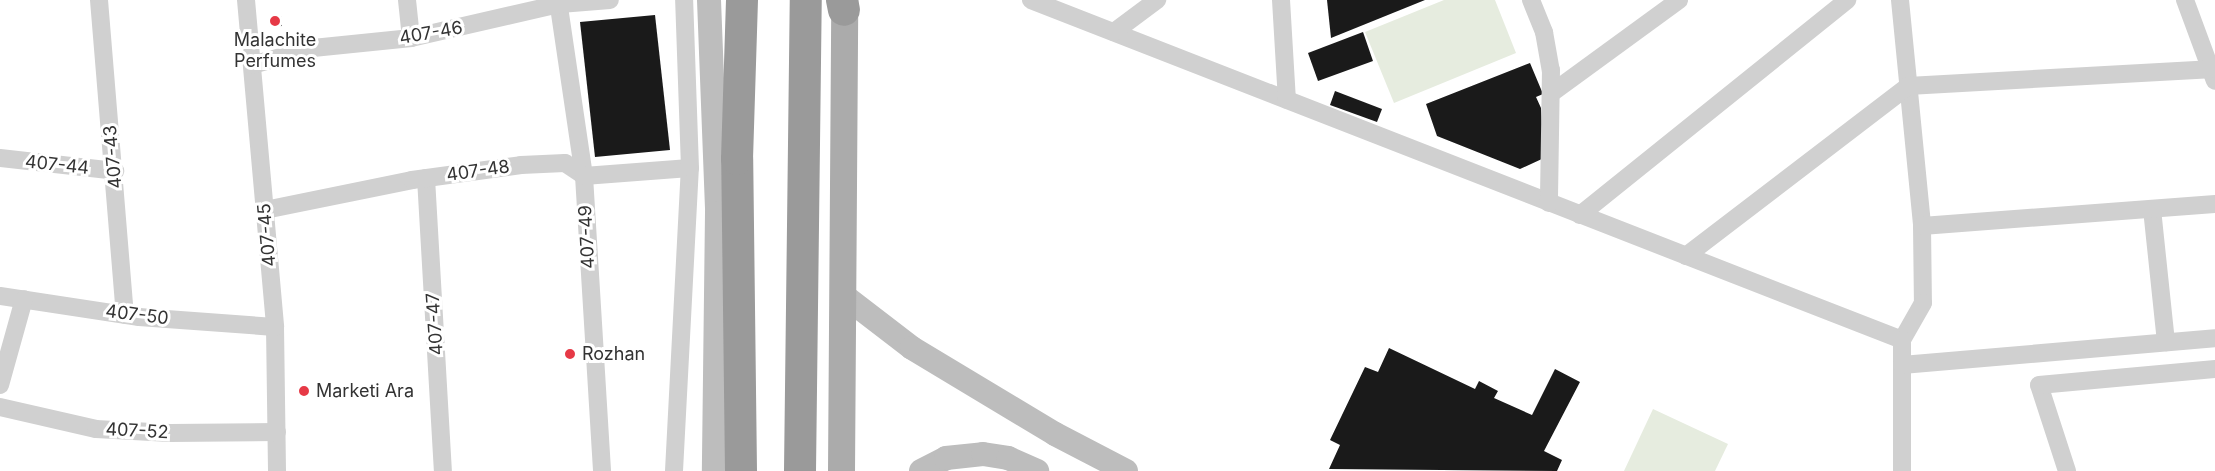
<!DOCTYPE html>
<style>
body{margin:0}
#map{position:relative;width:2215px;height:471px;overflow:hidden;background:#fff;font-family:Inter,sans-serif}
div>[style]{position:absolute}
.green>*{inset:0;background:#e6ecdf}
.building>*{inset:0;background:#1a1a1a}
.street>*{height:18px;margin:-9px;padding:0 9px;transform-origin:9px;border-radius:9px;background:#d0d0d0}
.secondary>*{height:24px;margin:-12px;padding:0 12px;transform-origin:12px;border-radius:12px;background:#bdbdbd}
.primary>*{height:27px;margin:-13.5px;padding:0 13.5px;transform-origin:13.5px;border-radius:13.5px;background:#ababab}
.highway>*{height:32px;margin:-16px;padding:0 16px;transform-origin:16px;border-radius:16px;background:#9a9a9a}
.dots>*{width:16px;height:16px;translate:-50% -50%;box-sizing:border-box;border:3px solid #fff;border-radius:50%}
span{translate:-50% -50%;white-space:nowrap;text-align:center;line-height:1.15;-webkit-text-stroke:6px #fff;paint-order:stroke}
.street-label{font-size:18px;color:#333}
.poi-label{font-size:18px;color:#333}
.left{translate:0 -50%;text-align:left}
</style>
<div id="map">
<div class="green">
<i style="clip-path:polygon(1444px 0,1495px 0,1516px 53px,1394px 103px,1365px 32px)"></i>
<i style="clip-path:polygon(1653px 409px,1728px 444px,1715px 471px,1624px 471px)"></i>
</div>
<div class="building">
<i style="clip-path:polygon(1327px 0,1425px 0,1331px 38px)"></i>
<i style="clip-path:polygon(655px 15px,670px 150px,595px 157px,580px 22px)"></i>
<i style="clip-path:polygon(269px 16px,281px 16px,282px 26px,270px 27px)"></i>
<i style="clip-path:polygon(1363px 32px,1373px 61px,1318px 81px,1308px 53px)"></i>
<i style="clip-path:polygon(1530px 63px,1543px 94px,1536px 97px,1541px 108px,1544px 158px,1520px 169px,1437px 136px,1426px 104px)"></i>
<i style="clip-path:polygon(1335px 91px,1382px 109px,1377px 122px,1330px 105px)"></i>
<i style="clip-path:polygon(1389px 348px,1475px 389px,1479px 381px,1498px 391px,1494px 398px,1532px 415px,1555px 369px,1580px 382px,1544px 451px,1562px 460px,1557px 471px,1329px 469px,1340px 445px,1330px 440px,1365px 367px,1378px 372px)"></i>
</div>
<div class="street">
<i style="left:99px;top:0;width:316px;rotate:85.3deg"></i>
<i style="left:246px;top:0;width:328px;rotate:84.9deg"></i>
<i style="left:275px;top:327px;width:144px;rotate:89.2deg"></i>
<i style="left:407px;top:0;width:38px;rotate:84deg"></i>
<i style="left:558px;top:0;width:178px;rotate:81.6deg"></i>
<i style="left:584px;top:176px;width:296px;rotate:86.5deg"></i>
<i style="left:1031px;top:0;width:935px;rotate:21.32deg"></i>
<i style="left:1281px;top:0;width:100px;rotate:86.6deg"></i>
<i style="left:1531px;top:0;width:35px;rotate:68deg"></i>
<i style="left:1544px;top:32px;width:39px;rotate:80deg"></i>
<i style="left:1551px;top:70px;width:133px;rotate:90.9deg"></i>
<i style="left:1900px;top:0;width:227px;rotate:84.4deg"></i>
<i style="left:1922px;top:226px;width:77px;rotate:89.3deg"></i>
<i style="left:1923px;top:303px;width:43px;rotate:119.6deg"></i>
<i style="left:1902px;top:340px;width:131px;rotate:90deg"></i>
<i style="left:2185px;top:0;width:86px;rotate:69.7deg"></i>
<i style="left:1114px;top:32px;width:54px;rotate:-36.7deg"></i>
<i style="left:252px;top:65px;width:63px;rotate:-15.6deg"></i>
<i style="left:313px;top:48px;width:99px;rotate:-5.8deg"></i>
<i style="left:411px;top:38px;width:153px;rotate:-12.9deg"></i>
<i style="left:560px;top:4px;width:50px;rotate:-4.6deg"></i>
<i style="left:1553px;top:92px;width:156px;rotate:-36.1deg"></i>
<i style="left:0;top:158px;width:116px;rotate:6.4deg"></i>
<i style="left:426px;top:178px;width:293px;rotate:86.7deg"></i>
<i style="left:2152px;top:209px;width:134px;rotate:84deg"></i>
<i style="left:265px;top:210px;width:150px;rotate:-11.5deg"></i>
<i style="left:412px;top:180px;width:110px;rotate:-7.8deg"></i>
<i style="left:521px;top:165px;width:44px;rotate:-2.6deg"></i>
<i style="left:565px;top:163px;width:23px;rotate:34deg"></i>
<i style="left:584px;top:176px;width:106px;rotate:-4.3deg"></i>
<i style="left:1580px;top:215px;width:343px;rotate:-38.8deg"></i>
<i style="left:1922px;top:226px;width:294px;rotate:-4.3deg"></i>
<i style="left:1686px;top:256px;width:280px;rotate:-37.4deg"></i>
<i style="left:1908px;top:86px;width:302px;rotate:-3.2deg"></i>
<i style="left:0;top:296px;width:141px;rotate:8.6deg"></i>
<i style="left:139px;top:317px;width:136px;rotate:4.2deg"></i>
<i style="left:1902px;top:365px;width:314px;rotate:-4.9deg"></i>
<i style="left:0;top:385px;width:89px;rotate:-74.4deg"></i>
<i style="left:0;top:407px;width:98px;rotate:12.9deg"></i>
<i style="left:96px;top:429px;width:74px;rotate:3.1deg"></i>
<i style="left:170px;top:433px;width:107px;rotate:-0.5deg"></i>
<i style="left:674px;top:471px;width:303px;rotate:-87deg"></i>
<i style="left:690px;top:168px;width:168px;rotate:-92deg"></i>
<i style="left:2067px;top:471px;width:90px;rotate:-108deg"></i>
<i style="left:2039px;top:385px;width:177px;rotate:-5.2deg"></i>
</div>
<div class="secondary">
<i style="left:709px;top:0;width:213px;rotate:87.8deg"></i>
<i style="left:717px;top:213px;width:258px;rotate:90.7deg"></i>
<i style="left:843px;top:295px;width:87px;rotate:37.5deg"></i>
<i style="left:912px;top:348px;width:167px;rotate:31deg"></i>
<i style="left:1055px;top:434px;width:80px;rotate:27.5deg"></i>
<i style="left:921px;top:471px;width:28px;rotate:-27deg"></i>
<i style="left:946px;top:458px;width:37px;rotate:-6deg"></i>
<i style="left:983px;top:454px;width:25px;rotate:9deg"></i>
<i style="left:1008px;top:458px;width:32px;rotate:24deg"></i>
</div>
<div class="primary">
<i style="left:841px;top:471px;width:471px;rotate:-89.6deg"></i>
</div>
<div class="highway">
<i style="left:842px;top:0;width:10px;rotate:79deg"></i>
<i style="left:741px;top:471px;width:312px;rotate:-90.7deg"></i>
<i style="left:737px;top:159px;width:159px;rotate:-88.2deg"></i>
<i style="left:800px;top:471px;width:471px;rotate:-89.3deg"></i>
</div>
<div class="dots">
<i style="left:275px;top:21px;background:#e63946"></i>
<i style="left:570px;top:354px;background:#e63946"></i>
<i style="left:304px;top:391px;background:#e63946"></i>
</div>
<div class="street-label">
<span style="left:431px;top:33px;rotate:-10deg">407-46</span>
<span style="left:113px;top:157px;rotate:-95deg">407-43</span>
<span style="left:57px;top:165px;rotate:6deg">407-44</span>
<span style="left:478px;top:171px;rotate:-8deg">407-48</span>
<span style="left:267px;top:235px;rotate:-95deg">407-45</span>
<span style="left:587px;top:237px;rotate:-93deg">407-49</span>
<span style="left:137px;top:315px;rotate:7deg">407-50</span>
<span style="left:435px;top:324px;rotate:-94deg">407-47</span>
<span style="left:137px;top:431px;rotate:3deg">407-52</span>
</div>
<div class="poi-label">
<span style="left:275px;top:51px">Malachite<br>Perfumes</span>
<span class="left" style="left:582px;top:354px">Rozhan</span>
<span class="left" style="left:316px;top:391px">Marketi Ara</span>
</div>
</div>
